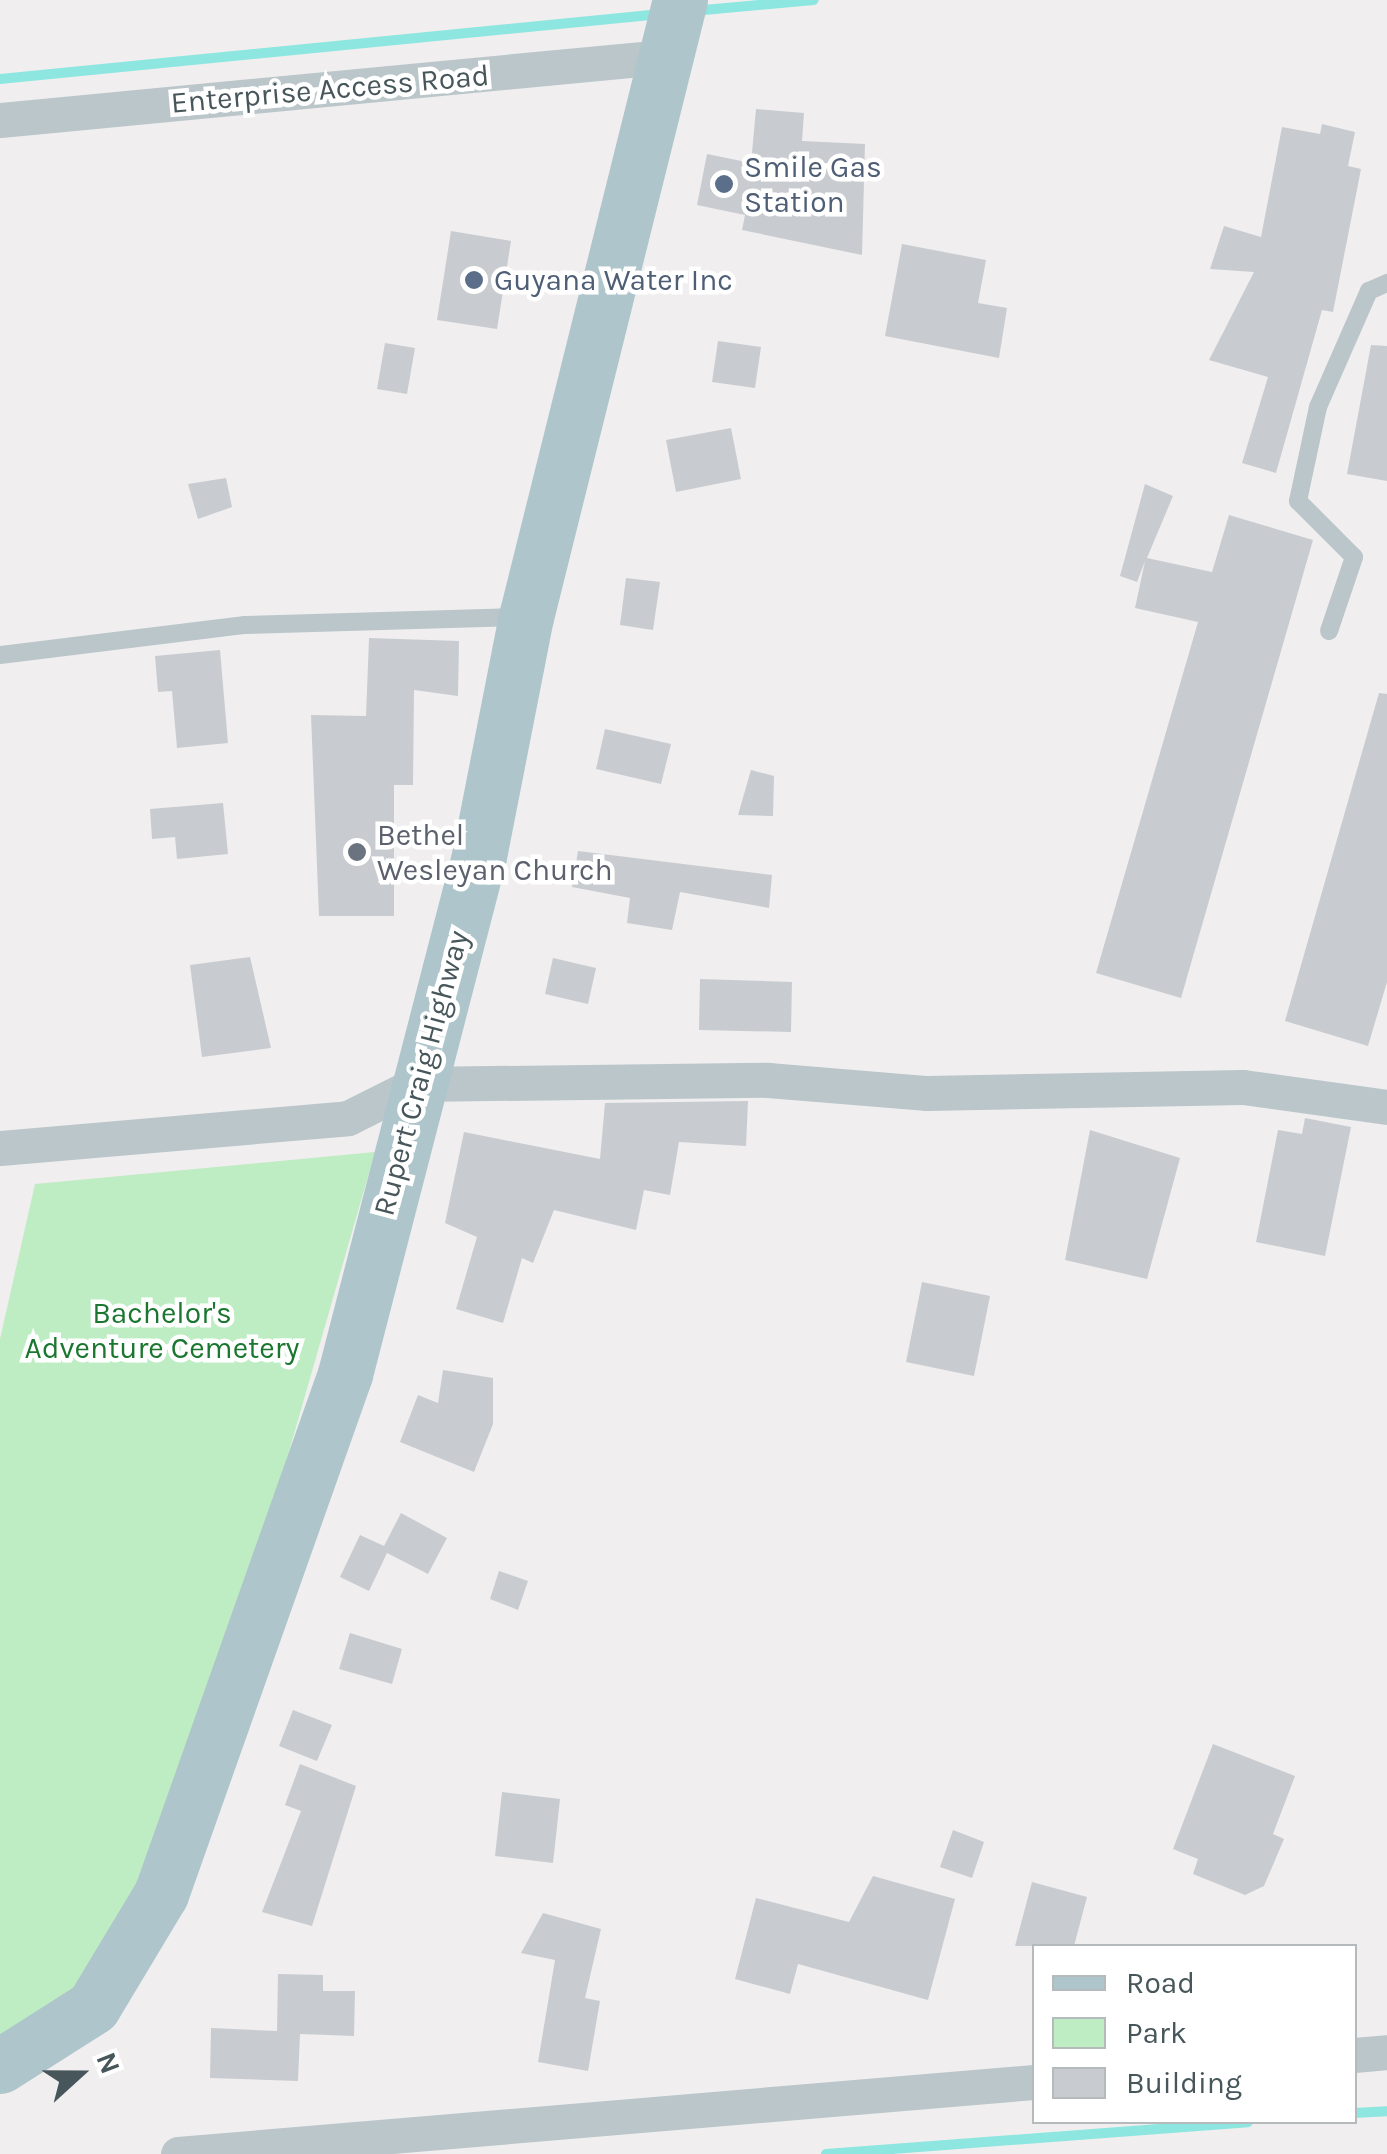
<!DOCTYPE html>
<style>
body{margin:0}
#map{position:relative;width:1387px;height:2154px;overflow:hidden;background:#f0eeee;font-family:Karla,sans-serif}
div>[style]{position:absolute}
.green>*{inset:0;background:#beecc3}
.stream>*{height:10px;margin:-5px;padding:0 5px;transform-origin:5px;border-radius:5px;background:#8de7e0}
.building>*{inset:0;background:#c8ccd0}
.lane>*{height:18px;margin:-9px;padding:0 9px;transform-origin:9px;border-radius:9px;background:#bac6ca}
.street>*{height:35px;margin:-17.5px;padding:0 17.5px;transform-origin:17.5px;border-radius:17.5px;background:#bac6ca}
.primary>*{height:55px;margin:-27.5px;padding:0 27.5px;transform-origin:27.5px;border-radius:27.5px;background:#aec5cb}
.dots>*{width:28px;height:28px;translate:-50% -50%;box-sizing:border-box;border:5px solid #fff;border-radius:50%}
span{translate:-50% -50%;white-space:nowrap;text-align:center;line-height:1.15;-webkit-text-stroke:9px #fff;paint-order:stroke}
.street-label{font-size:30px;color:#47565a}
.service-label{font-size:30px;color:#4e5e75}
.left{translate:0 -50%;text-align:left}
.worship-label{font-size:30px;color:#5b616d}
.park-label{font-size:30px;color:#1b7730}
.legend{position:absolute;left:1032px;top:1944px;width:325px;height:180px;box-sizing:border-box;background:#fff;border:2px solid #b5bbbd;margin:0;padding:12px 18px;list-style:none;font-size:30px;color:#47565a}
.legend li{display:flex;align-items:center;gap:20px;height:50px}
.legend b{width:50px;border:2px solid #b5bbbd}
.north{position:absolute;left:30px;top:2024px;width:100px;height:100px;-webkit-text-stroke:8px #fff;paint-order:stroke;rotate:69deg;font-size:28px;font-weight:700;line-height:40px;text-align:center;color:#47565a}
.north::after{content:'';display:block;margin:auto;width:35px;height:45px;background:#47565a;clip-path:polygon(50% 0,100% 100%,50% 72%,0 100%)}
</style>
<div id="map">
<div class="green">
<i style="clip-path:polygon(375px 1152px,271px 1514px,138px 1902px,77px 1994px,0 2038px,0 1339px,35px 1184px)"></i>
</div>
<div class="stream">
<i style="left:693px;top:11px;width:121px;rotate:-5.2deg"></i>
<i style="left:0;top:79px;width:664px;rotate:-5.62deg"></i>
<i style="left:1354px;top:2113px;width:33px;rotate:-3deg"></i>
<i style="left:826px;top:2154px;width:423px;rotate:-4.3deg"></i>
</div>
<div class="building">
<i style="clip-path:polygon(756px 109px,804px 113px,802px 141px,865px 144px,862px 255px,742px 230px,745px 215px,697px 205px,707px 154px,751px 163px)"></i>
<i style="clip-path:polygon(1322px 124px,1355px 132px,1348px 166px,1361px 169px,1333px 312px,1322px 310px,1276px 473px,1242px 463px,1268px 377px,1209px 360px,1254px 272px,1210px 269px,1224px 226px,1261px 237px,1282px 127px,1320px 134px)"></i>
<i style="clip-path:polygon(451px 231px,511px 241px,497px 329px,437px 320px)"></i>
<i style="clip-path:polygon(902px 244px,986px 260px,978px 303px,1007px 308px,999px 358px,885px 336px)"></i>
<i style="clip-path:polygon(718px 341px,761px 347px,755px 388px,712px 382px)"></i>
<i style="clip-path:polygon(385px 343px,415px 348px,407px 394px,377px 389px)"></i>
<i style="clip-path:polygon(1371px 345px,1387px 346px,1387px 481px,1347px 474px)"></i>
<i style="clip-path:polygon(731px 428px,741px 479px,676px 492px,666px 440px)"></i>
<i style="clip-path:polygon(226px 478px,232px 507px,198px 519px,188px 484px)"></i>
<i style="clip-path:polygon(1145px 484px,1173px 496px,1147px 558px,1212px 572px,1229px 515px,1313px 540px,1181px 998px,1096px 973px,1198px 622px,1135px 608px,1145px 561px,1137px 582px,1120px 576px)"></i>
<i style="clip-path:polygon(626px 578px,660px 582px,653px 630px,620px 625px)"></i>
<i style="clip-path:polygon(369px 638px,459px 641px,458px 696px,414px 690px,413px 785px,394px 785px,394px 916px,319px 916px,311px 715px,366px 716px)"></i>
<i style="clip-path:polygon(220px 650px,228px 743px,177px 748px,172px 691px,158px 692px,155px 656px)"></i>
<i style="clip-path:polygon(1379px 693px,1387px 694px,1387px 982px,1368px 1046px,1285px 1021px)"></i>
<i style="clip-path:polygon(605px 729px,671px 744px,661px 784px,596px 769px)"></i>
<i style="clip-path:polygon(751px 770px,774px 776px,773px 816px,738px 815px)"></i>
<i style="clip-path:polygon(223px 803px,228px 854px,177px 859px,175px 837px,152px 839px,150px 809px)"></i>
<i style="clip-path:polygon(578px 851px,772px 875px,769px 908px,680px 892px,672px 930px,627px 923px,630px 898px,572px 887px)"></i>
<i style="clip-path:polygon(250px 957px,271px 1048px,202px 1057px,190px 965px)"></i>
<i style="clip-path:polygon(553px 958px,596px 968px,588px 1004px,545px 994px)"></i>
<i style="clip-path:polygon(700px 979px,792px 982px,791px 1032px,699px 1030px)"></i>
<i style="clip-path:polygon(748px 1101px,746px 1146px,679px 1142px,670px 1195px,644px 1190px,636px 1230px,554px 1210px,533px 1263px,522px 1258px,503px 1323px,456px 1309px,477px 1237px,445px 1223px,464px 1132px,600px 1159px,605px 1103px)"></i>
<i style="clip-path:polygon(1305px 1118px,1351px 1127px,1325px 1256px,1256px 1242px,1278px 1130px,1302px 1134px)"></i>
<i style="clip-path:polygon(1090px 1130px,1180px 1158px,1147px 1279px,1065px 1260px)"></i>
<i style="clip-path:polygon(922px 1282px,990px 1296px,974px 1376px,906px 1362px)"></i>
<i style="clip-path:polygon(443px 1370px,493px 1378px,493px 1424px,474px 1472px,400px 1442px,418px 1395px,438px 1403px)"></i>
<i style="clip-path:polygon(401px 1513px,447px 1538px,428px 1574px,387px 1553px,369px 1591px,340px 1577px,360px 1535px,384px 1546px)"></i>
<i style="clip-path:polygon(499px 1571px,528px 1581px,518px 1610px,490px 1599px)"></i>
<i style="clip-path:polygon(350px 1633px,402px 1649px,392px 1684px,339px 1669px)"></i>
<i style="clip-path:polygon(293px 1710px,332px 1725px,317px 1761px,279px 1746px)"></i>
<i style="clip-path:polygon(1213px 1744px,1295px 1776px,1273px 1834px,1284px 1839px,1264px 1886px,1245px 1895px,1193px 1874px,1198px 1859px,1173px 1849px)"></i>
<i style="clip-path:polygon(300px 1764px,356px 1786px,312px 1926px,262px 1912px,301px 1811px,285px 1805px)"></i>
<i style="clip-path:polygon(502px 1792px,560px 1799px,553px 1863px,495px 1856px)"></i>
<i style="clip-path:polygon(953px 1830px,984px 1842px,972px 1878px,940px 1867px)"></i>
<i style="clip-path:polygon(873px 1876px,955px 1899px,928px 2000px,798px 1964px,790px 1994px,735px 1979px,756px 1898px,849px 1922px)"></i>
<i style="clip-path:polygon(1032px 1882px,1087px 1897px,1074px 1946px,1015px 1946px)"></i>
<i style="clip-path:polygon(543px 1913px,601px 1929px,585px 1998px,600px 2001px,588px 2071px,538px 2062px,555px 1960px,521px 1953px)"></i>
<i style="clip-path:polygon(278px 1974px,323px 1975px,323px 1991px,355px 1991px,354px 2036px,300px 2034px,298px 2081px,210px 2078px,211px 2028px,277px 2031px)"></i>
</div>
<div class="lane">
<i style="left:1329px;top:631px;width:78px;rotate:-71.3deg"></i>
<i style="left:1354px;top:557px;width:79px;rotate:-135deg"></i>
<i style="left:1298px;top:501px;width:96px;rotate:-78deg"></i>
<i style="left:1318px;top:407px;width:127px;rotate:-66.3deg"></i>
<i style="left:1369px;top:291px;width:20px;rotate:-24deg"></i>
<i style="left:0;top:655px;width:247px;rotate:-7deg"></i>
<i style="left:245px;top:625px;width:276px;rotate:-1.7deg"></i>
</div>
<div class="street">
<i style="left:0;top:120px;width:664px;rotate:-5.44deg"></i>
<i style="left:0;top:1148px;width:349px;rotate:-4.9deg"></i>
<i style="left:348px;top:1118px;width:76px;rotate:-26.6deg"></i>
<i style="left:416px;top:1084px;width:352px;rotate:-0.7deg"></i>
<i style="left:768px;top:1080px;width:160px;rotate:4.7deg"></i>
<i style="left:927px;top:1093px;width:316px;rotate:-1.1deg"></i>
<i style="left:1243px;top:1087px;width:145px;rotate:7.9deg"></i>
<i style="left:1354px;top:2055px;width:33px;rotate:-5deg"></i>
<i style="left:178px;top:2154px;width:859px;rotate:-4.81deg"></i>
</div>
<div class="primary">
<i style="left:0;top:2066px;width:110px;rotate:-32.4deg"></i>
<i style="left:93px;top:2007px;width:132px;rotate:-59deg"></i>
<i style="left:161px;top:1894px;width:552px;rotate:-70.51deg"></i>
<i style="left:345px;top:1374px;width:535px;rotate:-75.5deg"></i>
<i style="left:479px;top:856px;width:244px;rotate:-78.9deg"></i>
<i style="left:526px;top:617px;width:636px;rotate:-75.99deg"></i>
</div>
<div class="dots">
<i style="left:724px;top:184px;background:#5c6f8a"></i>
<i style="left:474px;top:280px;background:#5c6f8a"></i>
<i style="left:357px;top:852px;background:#6b7280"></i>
</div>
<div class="street-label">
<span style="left:330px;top:89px;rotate:-5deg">Enterprise Access Road</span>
<span style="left:421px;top:1073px;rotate:-75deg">Rupert Craig Highway</span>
</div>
<div class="service-label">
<span class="left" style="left:744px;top:184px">Smile Gas<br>Station</span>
<span class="left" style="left:494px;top:280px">Guyana Water Inc</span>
</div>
<div class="worship-label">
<span class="left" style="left:377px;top:852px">Bethel<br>Wesleyan Church</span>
</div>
<div class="park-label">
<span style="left:162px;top:1330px">Bachelor's<br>Adventure Cemetery</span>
</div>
<ul class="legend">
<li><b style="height:12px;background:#aec5cb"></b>Road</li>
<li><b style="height:28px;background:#beecc3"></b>Park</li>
<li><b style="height:28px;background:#c8ccd0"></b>Building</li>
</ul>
<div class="north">N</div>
</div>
